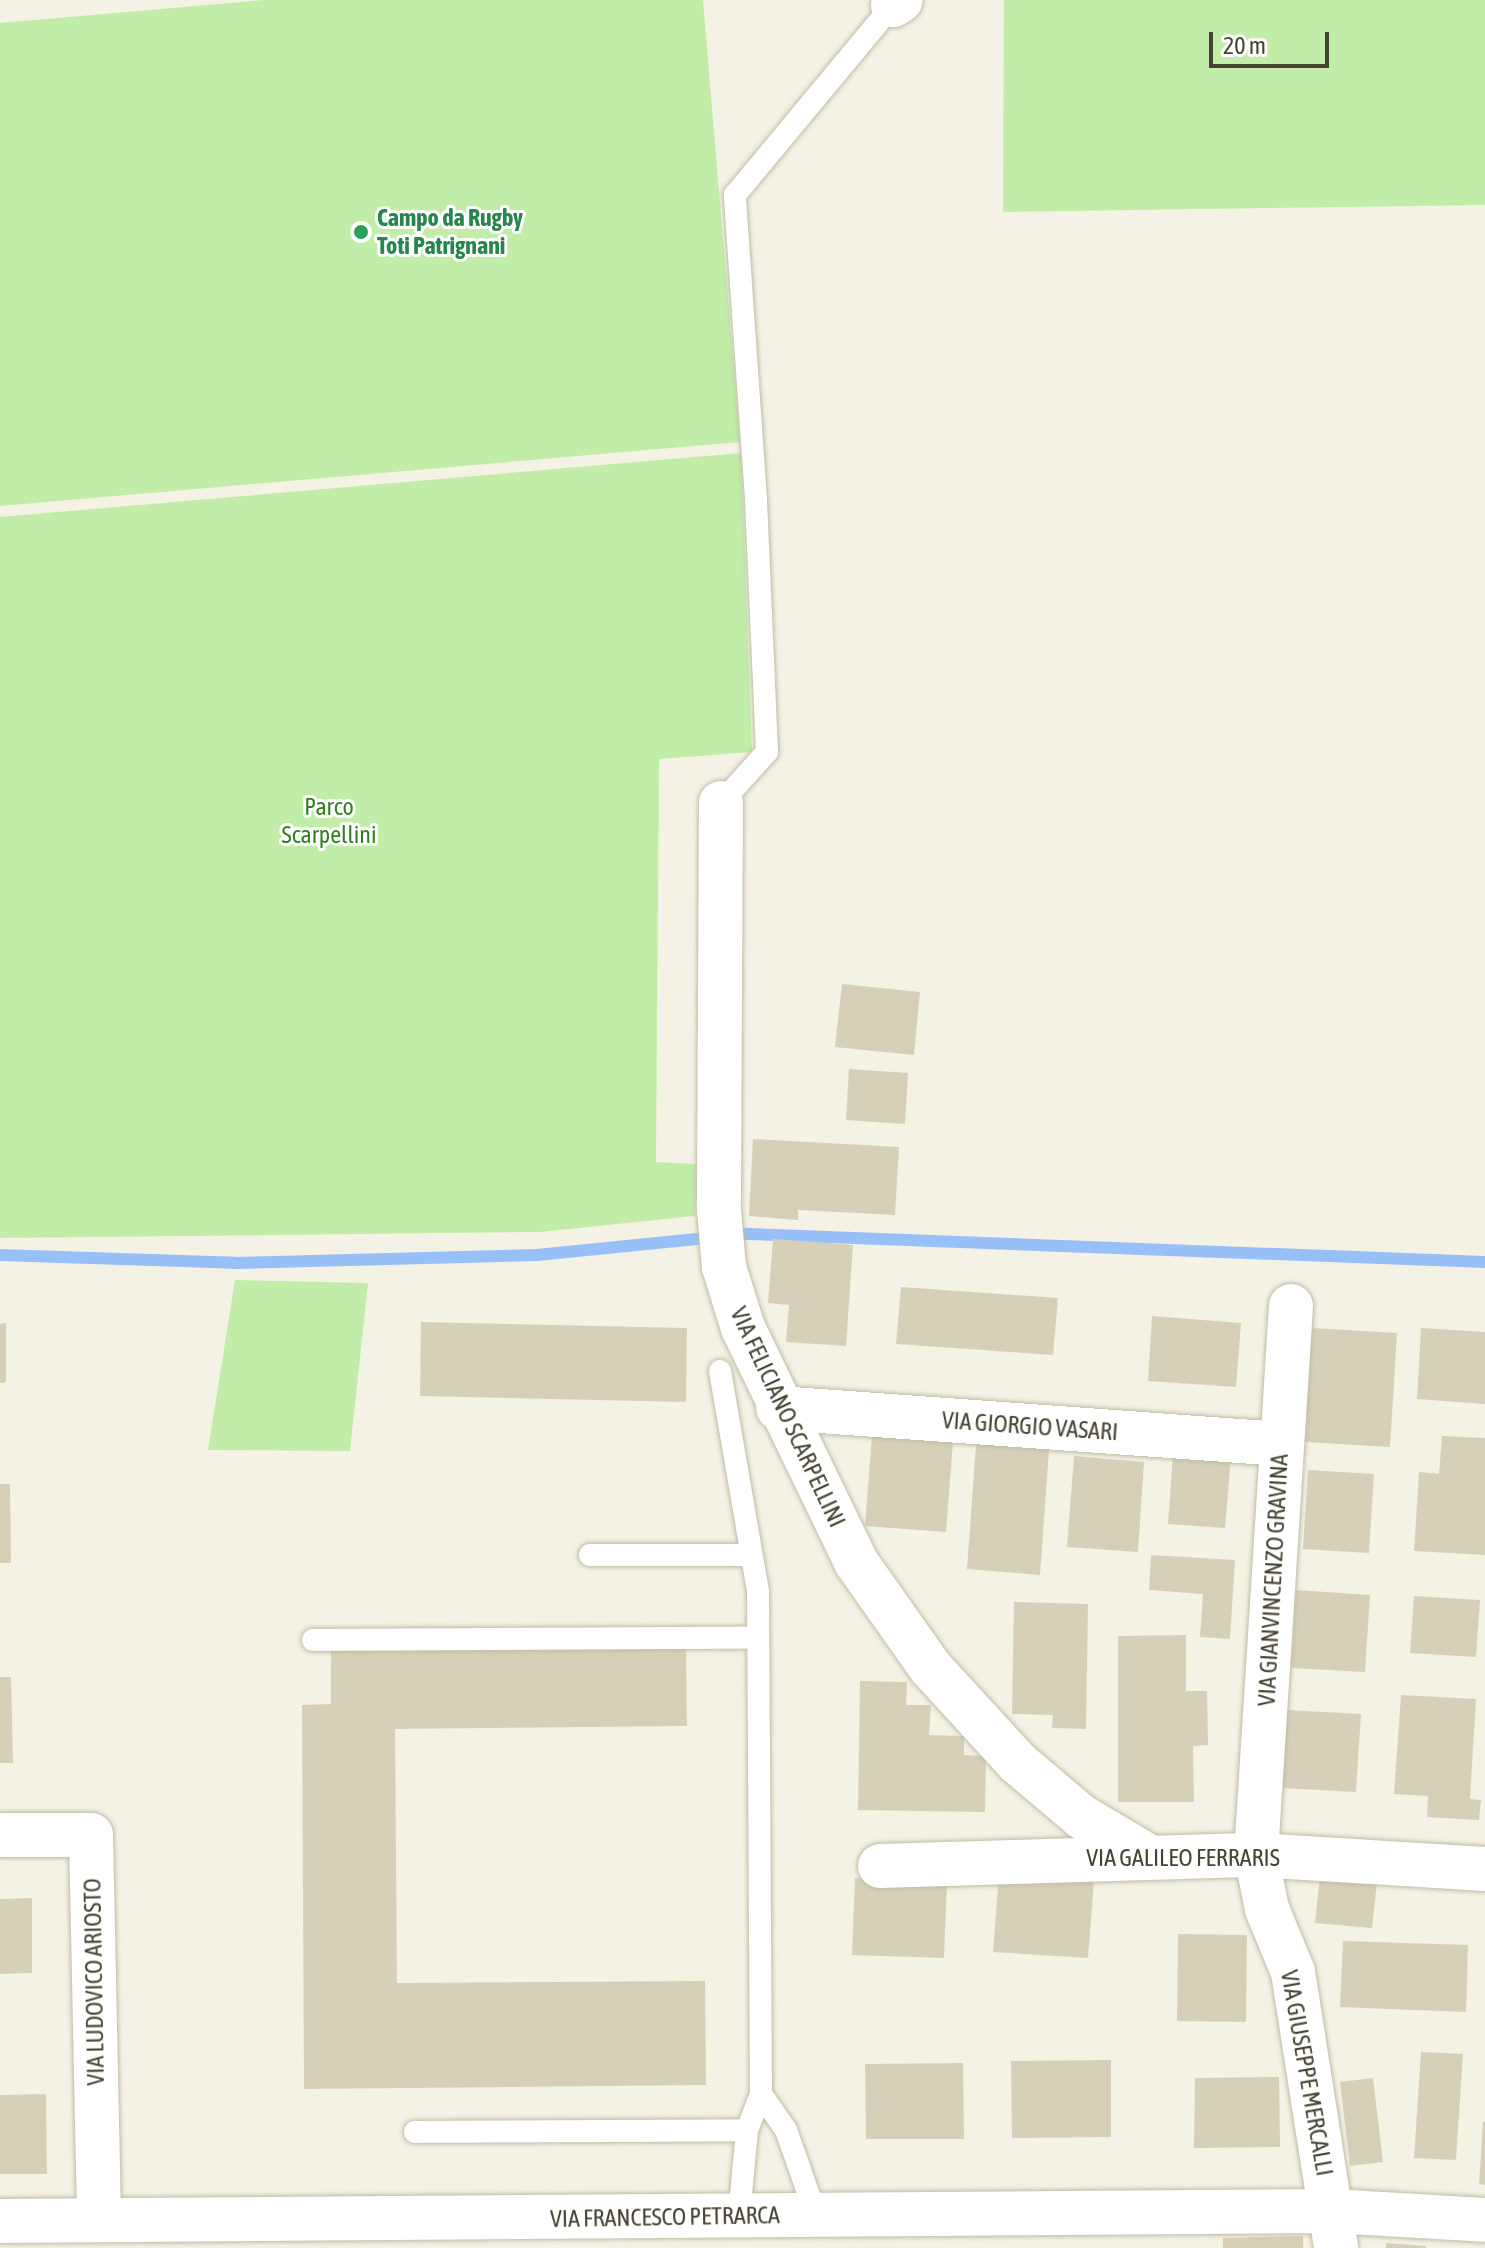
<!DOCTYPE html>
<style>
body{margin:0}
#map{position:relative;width:1485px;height:2248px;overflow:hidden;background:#f4f2e4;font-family:"Asap Condensed",sans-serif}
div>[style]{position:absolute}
.green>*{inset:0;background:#c1eda8}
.stream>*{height:12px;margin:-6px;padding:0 6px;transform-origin:6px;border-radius:6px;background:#99bff8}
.building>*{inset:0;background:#d7d0b8}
.roads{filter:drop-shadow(0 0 2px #c0bca6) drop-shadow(0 0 2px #c0bca6)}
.service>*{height:22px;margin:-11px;padding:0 11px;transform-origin:11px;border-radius:11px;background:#fff}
.minor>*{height:44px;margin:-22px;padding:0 22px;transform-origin:22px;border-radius:22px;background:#fff}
.dots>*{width:22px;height:22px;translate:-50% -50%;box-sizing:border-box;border:4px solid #fff;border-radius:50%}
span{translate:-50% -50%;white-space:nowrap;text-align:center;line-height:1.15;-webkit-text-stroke:6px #fff;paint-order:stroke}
.leisure-label{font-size:24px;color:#27864d;font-weight:700}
.left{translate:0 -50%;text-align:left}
.park-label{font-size:24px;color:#337e21}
.street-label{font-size:24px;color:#474333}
.scale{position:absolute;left:1209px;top:32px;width:120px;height:36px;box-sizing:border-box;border:4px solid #474333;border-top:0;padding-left:10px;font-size:24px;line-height:28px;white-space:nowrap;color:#474333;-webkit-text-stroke:6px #fff;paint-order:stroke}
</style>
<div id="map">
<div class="green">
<i style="clip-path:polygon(264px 0,703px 0,740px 442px,0 506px,0 23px)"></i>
<i style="clip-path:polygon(1004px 0,1485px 0,1485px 205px,1003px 212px)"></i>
<i style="clip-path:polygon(741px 453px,752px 752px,659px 759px,656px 1162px,696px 1164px,695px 1216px,540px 1232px,0 1238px,0 517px)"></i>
<i style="clip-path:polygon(235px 1280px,368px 1283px,350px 1451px,208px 1450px)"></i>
</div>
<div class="stream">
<i style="left:0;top:1255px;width:235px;rotate:1.9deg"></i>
<i style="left:235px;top:1263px;width:302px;rotate:-1.5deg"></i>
<i style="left:537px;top:1255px;width:213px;rotate:-5.7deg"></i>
<i style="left:749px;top:1234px;width:737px;rotate:2.18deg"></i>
</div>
<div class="building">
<i style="clip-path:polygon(842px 984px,920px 992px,914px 1055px,835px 1047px)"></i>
<i style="clip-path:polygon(849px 1069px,908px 1073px,905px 1124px,846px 1120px)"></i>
<i style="clip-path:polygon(753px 1139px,899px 1147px,895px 1215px,798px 1210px,798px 1220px,749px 1216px)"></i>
<i style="clip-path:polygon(773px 1239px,853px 1245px,846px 1346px,786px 1342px,789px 1305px,768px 1303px)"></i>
<i style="clip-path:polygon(901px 1287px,1058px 1298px,1053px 1355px,896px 1344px)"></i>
<i style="clip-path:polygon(1152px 1316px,1241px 1323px,1236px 1387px,1148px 1381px)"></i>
<i style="clip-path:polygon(421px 1322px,687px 1328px,686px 1402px,420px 1396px)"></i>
<i style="clip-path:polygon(6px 1323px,6px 1382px,0 1383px,0 1324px)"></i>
<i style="clip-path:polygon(1312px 1328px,1397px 1333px,1390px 1447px,1305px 1442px)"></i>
<i style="clip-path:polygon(1421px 1328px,1485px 1332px,1485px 1404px,1417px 1399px)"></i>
<i style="clip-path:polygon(873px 1423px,954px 1429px,946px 1532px,865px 1526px)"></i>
<i style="clip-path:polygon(977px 1431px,1050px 1436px,1040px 1575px,967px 1569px)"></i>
<i style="clip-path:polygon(1442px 1436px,1485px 1438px,1485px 1555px,1414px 1551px,1419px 1472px,1439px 1474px)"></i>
<i style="clip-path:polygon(1174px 1440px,1232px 1445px,1225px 1528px,1168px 1524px)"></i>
<i style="clip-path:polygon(1074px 1456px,1144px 1462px,1138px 1552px,1067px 1547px)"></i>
<i style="clip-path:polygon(1308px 1470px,1374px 1474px,1369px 1553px,1303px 1549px)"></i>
<i style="clip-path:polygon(0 1484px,10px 1484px,11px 1563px,0 1563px)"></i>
<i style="clip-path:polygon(1151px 1555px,1235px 1560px,1230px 1639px,1200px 1637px,1203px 1594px,1149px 1590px)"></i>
<i style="clip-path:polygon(1296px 1590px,1370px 1595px,1365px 1672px,1291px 1668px)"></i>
<i style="clip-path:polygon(1414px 1596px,1480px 1600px,1476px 1657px,1410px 1653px)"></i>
<i style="clip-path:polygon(1014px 1602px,1088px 1604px,1086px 1729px,1052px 1728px,1053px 1715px,1012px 1714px)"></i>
<i style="clip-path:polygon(1186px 1635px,1186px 1691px,1207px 1691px,1208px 1745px,1193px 1746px,1194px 1802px,1118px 1802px,1118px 1636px)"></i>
<i style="clip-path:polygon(686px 1643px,687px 1726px,395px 1729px,397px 1983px,705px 1981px,706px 2085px,304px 2089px,302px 1705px,331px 1704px,331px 1646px)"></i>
<i style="clip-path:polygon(0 1677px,11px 1677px,13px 1763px,0 1763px)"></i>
<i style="clip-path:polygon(860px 1681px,907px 1682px,906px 1705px,931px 1705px,929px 1735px,964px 1736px,964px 1755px,986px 1756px,985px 1812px,858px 1810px)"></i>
<i style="clip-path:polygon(1401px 1695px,1476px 1699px,1470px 1799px,1481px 1800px,1479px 1820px,1427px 1817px,1428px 1796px,1394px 1794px)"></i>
<i style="clip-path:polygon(1287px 1710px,1361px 1714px,1356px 1792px,1282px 1788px)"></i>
<i style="clip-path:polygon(999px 1874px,1094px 1881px,1088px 1958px,993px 1952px)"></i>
<i style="clip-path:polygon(1320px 1876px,1377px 1882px,1372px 1928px,1315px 1923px)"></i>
<i style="clip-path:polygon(855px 1878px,947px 1881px,944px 1958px,852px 1955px)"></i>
<i style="clip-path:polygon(32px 1898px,32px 1973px,0 1974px,0 1899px)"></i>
<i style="clip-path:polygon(1178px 1934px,1247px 1935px,1246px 2022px,1177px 2021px)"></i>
<i style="clip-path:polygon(1343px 1941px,1468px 1945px,1466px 2012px,1340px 2007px)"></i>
<i style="clip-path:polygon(1421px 2052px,1463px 2054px,1456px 2160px,1414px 2158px)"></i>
<i style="clip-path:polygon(1111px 2060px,1111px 2137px,1012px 2138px,1011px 2061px)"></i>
<i style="clip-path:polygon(963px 2063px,964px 2139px,866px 2139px,865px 2064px)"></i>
<i style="clip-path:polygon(1279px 2077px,1280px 2147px,1194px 2148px,1195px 2078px)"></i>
<i style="clip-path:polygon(1373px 2078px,1383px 2162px,1350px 2166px,1340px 2082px)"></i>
<i style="clip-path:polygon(46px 2094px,47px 2174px,0 2174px,0 2095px)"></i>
<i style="clip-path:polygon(1483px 2122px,1485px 2122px,1485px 2185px,1479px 2184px)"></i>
<i style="clip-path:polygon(1303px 2236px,1303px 2248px,1223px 2248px,1223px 2238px)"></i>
<i style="clip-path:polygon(1386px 2243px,1426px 2246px,1426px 2248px,1386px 2248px)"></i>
</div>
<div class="roads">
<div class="service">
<i style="left:721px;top:803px;width:69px;rotate:-48deg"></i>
<i style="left:767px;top:752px;width:253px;rotate:-92.5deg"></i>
<i style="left:756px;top:499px;width:305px;rotate:-94deg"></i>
<i style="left:735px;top:195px;width:247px;rotate:-50.3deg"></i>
<i style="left:720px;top:1371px;width:223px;rotate:80.2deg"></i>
<i style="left:758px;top:1591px;width:503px;rotate:89.66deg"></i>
<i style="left:761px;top:2094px;width:39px;rotate:111deg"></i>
<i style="left:747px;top:2130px;width:87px;rotate:95.3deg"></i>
<i style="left:590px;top:1555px;width:161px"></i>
<i style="left:313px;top:1640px;width:445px;rotate:-0.3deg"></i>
<i style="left:761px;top:2094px;width:44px;rotate:55.2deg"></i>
<i style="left:786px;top:2130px;width:90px;rotate:70.6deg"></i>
<i style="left:415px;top:2132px;width:332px;rotate:-0.3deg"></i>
</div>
<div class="minor">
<i style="left:893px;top:5px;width:9px;rotate:-32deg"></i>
<i style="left:721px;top:803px;width:407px;rotate:90.3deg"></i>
<i style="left:719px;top:1210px;width:57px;rotate:85deg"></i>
<i style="left:724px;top:1267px;width:64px;rotate:72.7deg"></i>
<i style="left:743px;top:1328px;width:260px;rotate:64.2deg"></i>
<i style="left:856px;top:1562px;width:128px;rotate:54.8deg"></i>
<i style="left:930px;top:1667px;width:130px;rotate:47.5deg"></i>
<i style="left:1018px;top:1763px;width:84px;rotate:40.2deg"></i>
<i style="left:1082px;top:1817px;width:77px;rotate:30.6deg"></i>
<i style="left:1291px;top:1306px;width:550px;rotate:93.65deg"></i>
<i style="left:1256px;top:1855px;width:55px;rotate:78.5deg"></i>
<i style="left:1267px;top:1909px;width:68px;rotate:67.6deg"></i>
<i style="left:1293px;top:1972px;width:279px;rotate:81.1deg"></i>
<i style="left:778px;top:1408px;width:504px;rotate:4.09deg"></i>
<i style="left:0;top:1835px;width:91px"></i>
<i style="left:91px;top:1835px;width:385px;rotate:88.8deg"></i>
<i style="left:880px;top:1866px;width:376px;rotate:-1.7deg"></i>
<i style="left:1256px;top:1855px;width:229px;rotate:3.5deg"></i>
<i style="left:0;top:2221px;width:1331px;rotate:-0.43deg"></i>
<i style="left:1331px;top:2211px;width:154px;rotate:3.3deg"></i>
</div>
</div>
<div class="dots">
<i style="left:361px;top:232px;background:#2e9e5b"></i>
</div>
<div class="leisure-label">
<span class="left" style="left:377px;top:232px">Campo da Rugby<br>Toti Patrignani</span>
</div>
<div class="park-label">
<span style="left:329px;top:821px">Parco<br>Scarpellini</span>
</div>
<div class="street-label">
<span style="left:788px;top:1417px;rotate:65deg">VIA FELICIANO SCARPELLINI</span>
<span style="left:1030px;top:1426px;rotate:4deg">VIA GIORGIO VASARI</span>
<span style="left:1273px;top:1580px;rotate:-87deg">VIA GIANVINCENZO GRAVINA</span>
<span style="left:1183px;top:1858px">VIA GALILEO FERRARIS</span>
<span style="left:94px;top:1982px;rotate:-91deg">VIA LUDOVICO ARIOSTO</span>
<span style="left:1307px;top:2073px;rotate:80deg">VIA GIUSEPPE MERCALLI</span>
<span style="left:665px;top:2217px;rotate:-1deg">VIA FRANCESCO PETRARCA</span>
</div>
<div class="scale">20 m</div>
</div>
